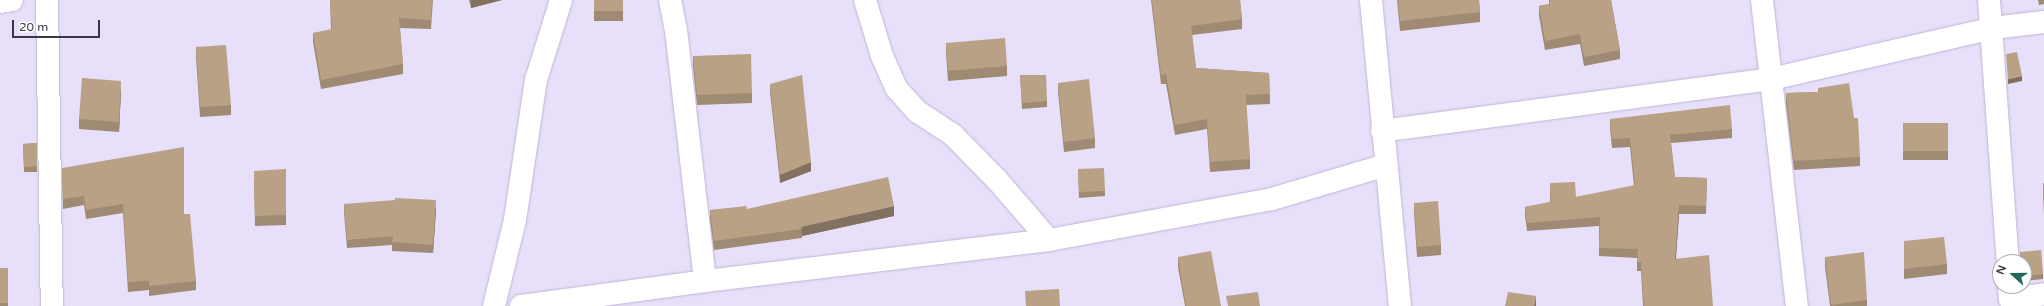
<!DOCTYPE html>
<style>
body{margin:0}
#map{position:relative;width:2044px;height:306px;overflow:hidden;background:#e8dffa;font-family:"Varela Round",sans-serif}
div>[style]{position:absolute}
.roads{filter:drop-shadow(0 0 1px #bfb5d5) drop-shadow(0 0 1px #bfb5d5)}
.minor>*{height:22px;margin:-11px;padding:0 11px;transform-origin:11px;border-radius:11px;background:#fff}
.major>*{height:22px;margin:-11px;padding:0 11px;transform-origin:11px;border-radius:11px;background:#fff}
.wall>*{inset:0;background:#9f8a73}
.shaded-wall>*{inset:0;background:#82715e}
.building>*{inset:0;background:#b9a186}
span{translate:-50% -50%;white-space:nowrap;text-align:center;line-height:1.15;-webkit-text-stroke:3px #fff;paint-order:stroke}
.north{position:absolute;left:1992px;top:254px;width:40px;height:40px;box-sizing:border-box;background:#fff;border:1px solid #b1afb4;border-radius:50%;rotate:291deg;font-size:11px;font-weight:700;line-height:16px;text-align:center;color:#3b3744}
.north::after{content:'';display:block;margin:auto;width:14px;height:18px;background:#21675a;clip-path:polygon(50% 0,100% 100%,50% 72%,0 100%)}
.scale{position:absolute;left:12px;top:20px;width:88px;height:18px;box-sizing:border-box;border:2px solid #3b3744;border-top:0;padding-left:5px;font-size:12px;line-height:14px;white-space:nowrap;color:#3b3744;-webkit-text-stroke:3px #fff;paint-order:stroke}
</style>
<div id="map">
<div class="roads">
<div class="minor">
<i style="left:47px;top:0;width:306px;rotate:89.1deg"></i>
<i style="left:670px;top:0;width:31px;rotate:79deg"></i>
<i style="left:676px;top:30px;width:253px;rotate:83.4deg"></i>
<i style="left:865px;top:0;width:59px;rotate:73.1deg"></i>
<i style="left:882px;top:56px;width:36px;rotate:66deg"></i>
<i style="left:897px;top:89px;width:31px;rotate:48deg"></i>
<i style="left:918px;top:112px;width:42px;rotate:33.3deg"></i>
<i style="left:953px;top:135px;width:64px;rotate:45.6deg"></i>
<i style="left:998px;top:181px;width:78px;rotate:49.2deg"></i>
<i style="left:1762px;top:0;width:308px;rotate:83.5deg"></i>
<i style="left:1989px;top:0;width:263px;rotate:85.9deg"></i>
<i style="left:0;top:2px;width:12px;rotate:-9deg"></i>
<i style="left:1382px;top:131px;width:392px;rotate:-7.6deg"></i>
<i style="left:1771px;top:79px;width:228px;rotate:-12.9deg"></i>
<i style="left:1993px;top:28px;width:51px;rotate:-6.7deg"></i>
<i style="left:2009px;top:286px;width:13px;rotate:86deg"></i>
<i style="left:2010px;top:299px;width:34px;rotate:-8deg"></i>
<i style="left:494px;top:306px;width:89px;rotate:-76.3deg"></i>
<i style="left:515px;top:220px;width:142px;rotate:-81.5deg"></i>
<i style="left:536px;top:80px;width:84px;rotate:-72.6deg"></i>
<i style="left:521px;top:306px;width:186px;rotate:-7.7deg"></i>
<i style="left:705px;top:281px;width:346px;rotate:-6.8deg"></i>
<i style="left:1049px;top:240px;width:227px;rotate:-10.4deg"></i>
<i style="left:1272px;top:199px;width:119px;rotate:-16.6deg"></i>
</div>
<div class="major">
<i style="left:1371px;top:0;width:307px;rotate:84.6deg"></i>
</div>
</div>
<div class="wall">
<i style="clip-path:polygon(330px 0,433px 0,431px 29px,400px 28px,403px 64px,403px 74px,321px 89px,313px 42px,313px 33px,331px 30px)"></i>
<i style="clip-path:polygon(469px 0,502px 0,471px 8px)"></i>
<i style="clip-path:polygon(594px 0,623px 0,623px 21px,594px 21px)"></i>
<i style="clip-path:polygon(1151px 0,1240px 0,1242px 19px,1242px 29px,1192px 35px,1196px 68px,1269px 73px,1270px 104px,1246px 105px,1250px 159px,1250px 169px,1210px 172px,1207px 129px,1175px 135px,1166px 84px,1161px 84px)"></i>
<i style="clip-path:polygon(1397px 0,1479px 0,1480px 12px,1480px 22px,1400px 31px)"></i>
<i style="clip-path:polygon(1549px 0,1611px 0,1620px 50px,1620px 59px,1584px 66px,1580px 44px,1545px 50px,1539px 16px,1539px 6px,1549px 4px)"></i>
<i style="clip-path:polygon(2038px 0,2044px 0,2044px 4px,2039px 5px)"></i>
<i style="clip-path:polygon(946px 43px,1007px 66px,1007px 76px,948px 81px,946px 52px)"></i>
<i style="clip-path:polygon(196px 47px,231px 105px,231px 115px,200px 117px,196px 57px)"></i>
<i style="clip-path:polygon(693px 56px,752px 93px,752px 103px,697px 105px,693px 66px)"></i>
<i style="clip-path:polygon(1020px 75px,1047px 101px,1047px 107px,1022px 109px)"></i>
<i style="clip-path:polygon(1058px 83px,1095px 138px,1095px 148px,1064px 152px,1058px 92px)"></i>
<i style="clip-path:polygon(770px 84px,811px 171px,780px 183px,770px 92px)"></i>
<i style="clip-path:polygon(1818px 88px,1860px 157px,1860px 166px,1794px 170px,1786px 103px,1786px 93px,1818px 92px)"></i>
<i style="clip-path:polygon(121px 90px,119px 132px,79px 129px,79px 119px)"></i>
<i style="clip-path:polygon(1610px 119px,1732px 129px,1732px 138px,1671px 143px,1675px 177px,1707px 178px,1706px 214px,1679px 214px,1676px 258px,1713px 306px,1643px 306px,1641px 271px,1637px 271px,1637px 258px,1599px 256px,1599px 226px,1527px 231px,1525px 216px,1525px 207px,1550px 202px,1550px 183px,1576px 197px,1634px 186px,1630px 147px,1612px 148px,1610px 128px)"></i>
<i style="clip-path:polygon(1903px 123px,1948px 123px,1948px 160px,1903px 160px)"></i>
<i style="clip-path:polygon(37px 143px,37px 172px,24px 172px,23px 144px)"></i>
<i style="clip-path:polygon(62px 168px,184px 214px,196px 281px,196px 290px,149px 296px,149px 290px,128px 292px,123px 213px,86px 219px,84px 205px,63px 209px)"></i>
<i style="clip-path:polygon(286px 169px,286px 225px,255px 226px,254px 180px)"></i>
<i style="clip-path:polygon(1078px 169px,1105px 191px,1105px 196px,1079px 198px)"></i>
<i style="clip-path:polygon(2044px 183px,2044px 215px,2043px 193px,2043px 184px)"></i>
<i style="clip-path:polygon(1414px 203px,1441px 245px,1441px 255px,1417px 257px,1414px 213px)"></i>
<i style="clip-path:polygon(344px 204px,436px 209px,433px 253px,392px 251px,392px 245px,347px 248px,344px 213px)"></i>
<i style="clip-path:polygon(747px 209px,894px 216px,802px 236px,802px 238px,714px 250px,710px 219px,710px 210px)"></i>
<i style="clip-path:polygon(1904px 241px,1947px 264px,1947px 274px,1904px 279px)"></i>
<i style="clip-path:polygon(1178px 257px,1221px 306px,1185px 306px,1178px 267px)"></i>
<i style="clip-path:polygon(1825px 257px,1867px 300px,1867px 306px,1830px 306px,1825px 267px)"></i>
<i style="clip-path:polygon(2024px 262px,2043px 274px,2043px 279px,2024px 281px)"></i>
<i style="clip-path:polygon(0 268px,8px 268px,8px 306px,0 306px)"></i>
</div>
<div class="shaded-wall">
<i style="clip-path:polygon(471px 0,502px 0,471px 8px)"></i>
<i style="clip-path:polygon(2022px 76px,2022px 81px,2008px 84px,2008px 79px)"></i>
<i style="clip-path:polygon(121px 81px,121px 90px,119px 132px,119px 122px)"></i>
<i style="clip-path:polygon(811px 162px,811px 171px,780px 183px,780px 175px)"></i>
<i style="clip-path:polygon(436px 200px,436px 209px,433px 253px,433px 245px)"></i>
<i style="clip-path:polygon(1679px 205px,1679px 214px,1675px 267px,1675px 259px)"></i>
<i style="clip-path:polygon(894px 206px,894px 216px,802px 236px,801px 227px)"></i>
<i style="clip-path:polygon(1536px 296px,1536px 306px,1534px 306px)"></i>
</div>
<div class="building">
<i style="clip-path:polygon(330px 0,432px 0,431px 20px,399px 18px,403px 64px,321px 80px,313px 33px,332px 29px)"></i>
<i style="clip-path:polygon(594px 0,623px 0,623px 11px,594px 11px)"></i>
<i style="clip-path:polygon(1152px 0,1240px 0,1242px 19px,1191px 26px,1196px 68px,1269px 73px,1270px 94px,1246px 95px,1250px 159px,1210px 162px,1207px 119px,1175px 125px,1166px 74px,1161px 75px)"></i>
<i style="clip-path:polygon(1398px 0,1479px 0,1480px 12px,1400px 21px)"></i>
<i style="clip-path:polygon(1550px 0,1611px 0,1620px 50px,1584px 57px,1580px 34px,1545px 41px,1539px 6px,1550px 4px)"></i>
<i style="clip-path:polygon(1005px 38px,1007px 66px,948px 71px,946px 43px)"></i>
<i style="clip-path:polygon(226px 45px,231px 105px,200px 107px,196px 47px)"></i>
<i style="clip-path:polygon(2017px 52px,2022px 76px,2008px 79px,2006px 54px)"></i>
<i style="clip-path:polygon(751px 54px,752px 93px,697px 95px,693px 56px)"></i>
<i style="clip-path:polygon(802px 75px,811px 162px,780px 175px,770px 84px)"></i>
<i style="clip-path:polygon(1020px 75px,1046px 75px,1047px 101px,1022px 103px)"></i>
<i style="clip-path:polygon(82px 78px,121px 81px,119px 122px,79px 119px)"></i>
<i style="clip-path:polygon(1089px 79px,1095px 138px,1064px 142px,1058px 83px)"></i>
<i style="clip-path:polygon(1849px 83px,1854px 118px,1858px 118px,1860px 157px,1794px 161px,1786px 93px,1819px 92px,1818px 88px)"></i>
<i style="clip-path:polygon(1730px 105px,1732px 129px,1670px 135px,1675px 177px,1707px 178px,1706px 206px,1679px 205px,1675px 259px,1709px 255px,1713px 306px,1644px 306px,1641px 262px,1637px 262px,1638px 249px,1599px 248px,1600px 217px,1527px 223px,1525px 207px,1551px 202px,1550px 183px,1575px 182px,1576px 197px,1635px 185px,1630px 138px,1612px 139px,1610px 119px)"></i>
<i style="clip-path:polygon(1903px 123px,1948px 123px,1948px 151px,1903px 151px)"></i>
<i style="clip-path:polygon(37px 143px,37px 166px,24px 167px,23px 144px)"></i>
<i style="clip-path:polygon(184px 147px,184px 214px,190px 214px,196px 281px,149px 286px,149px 281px,128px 282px,123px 204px,86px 210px,84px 196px,63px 199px,62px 168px)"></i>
<i style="clip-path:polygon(1104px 168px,1105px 191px,1079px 192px,1078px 169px)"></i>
<i style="clip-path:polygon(286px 169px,286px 215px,255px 216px,254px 171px)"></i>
<i style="clip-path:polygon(888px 177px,894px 206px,801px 227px,802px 229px,714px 241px,710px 210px,746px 206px,747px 209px)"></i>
<i style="clip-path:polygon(2044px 183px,2044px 206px,2043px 184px)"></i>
<i style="clip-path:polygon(395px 198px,436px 200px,433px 245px,392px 242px,393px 236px,347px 240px,344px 204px,395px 200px)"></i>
<i style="clip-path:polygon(1438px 201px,1441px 245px,1417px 247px,1414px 203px)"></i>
<i style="clip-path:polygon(1944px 237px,1947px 264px,1904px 269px,1904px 241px)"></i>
<i style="clip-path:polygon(2041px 250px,2043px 274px,2024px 276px,2024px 262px,2020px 262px,2020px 252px)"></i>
<i style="clip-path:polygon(1211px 251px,1221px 306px,1186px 306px,1178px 257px)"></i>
<i style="clip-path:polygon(1864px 252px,1867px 300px,1831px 305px,1825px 257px)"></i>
<i style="clip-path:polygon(0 268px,8px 268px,8px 303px,0 303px)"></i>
<i style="clip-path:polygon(1059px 289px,1060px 306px,1026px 306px,1025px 291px)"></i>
<i style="clip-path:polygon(1258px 292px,1260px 306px,1228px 306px,1226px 296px)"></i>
<i style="clip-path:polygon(1508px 292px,1536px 296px,1534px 306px,1505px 306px)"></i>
</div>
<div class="north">N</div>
<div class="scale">20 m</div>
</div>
